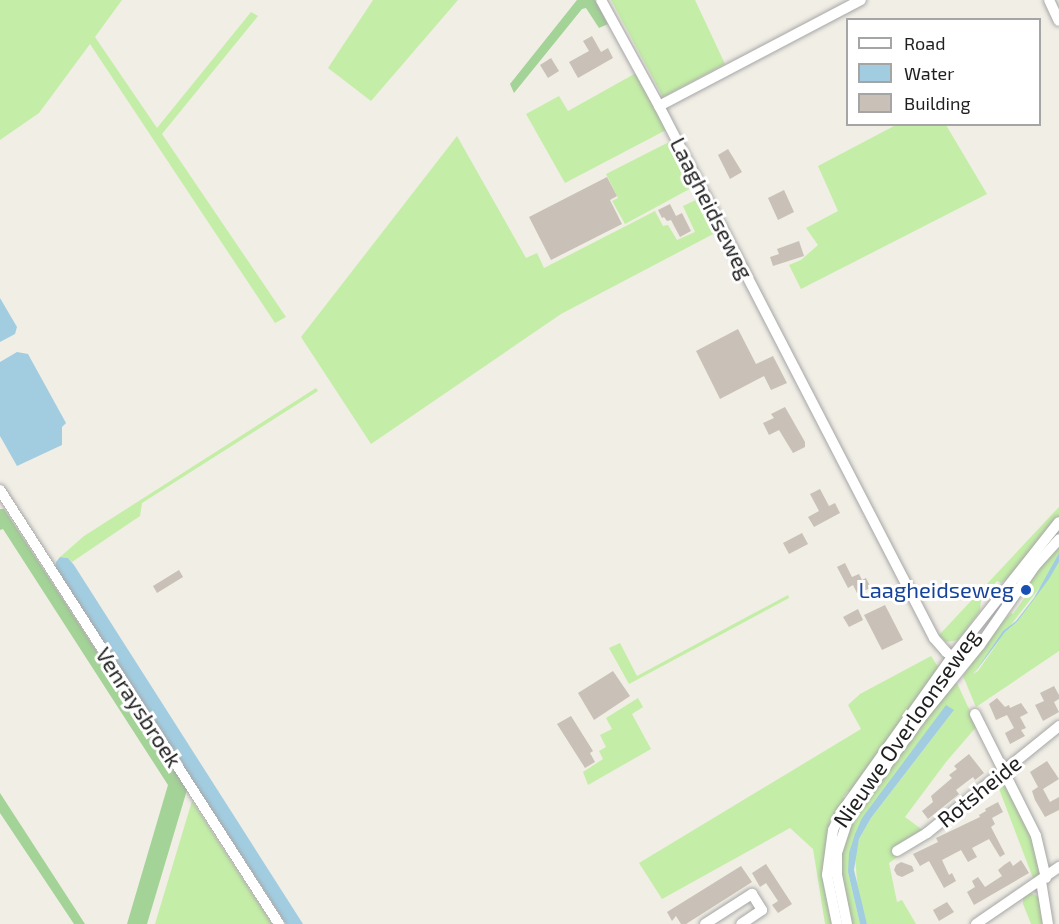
<!DOCTYPE html>
<style>
body{margin:0}
#map{position:relative;width:1059px;height:924px;overflow:hidden;background:#f0eee5;font-family:"Exo 2",sans-serif}
div>[style]{position:absolute}
.grass>*{inset:0;background:#c4eea7}
.forest>*{inset:0;background:#a3d396}
.water>*{inset:0;background:#a2cde1}
.building>*{inset:0;background:#c9c0b7}
.roads{filter:drop-shadow(0 0 2px #a6a6a6) drop-shadow(0 0 2px #a6a6a6)}
.minor>*{height:10px;margin:-5px;padding:0 5px;transform-origin:5px;border-radius:5px;background:#fff}
.dots>*{width:16px;height:16px;translate:-50% -50%;box-sizing:border-box;border:3px solid #fff;border-radius:50%}
span{translate:-50% -50%;white-space:nowrap;text-align:center;line-height:1.15;-webkit-text-stroke:6px #fff;paint-order:stroke}
.street-label{font-size:22px;color:#1f1f1f}
.transit-label{font-size:22px;color:#164399}
.right{translate:-100% -50%;text-align:right}
.legend{position:absolute;left:846px;top:18px;width:195px;height:108px;box-sizing:border-box;background:#fff;border:2px solid #a5a5a5;margin:0;padding:8px 10px;list-style:none;font-size:18px;color:#1f1f1f}
.legend li{display:flex;align-items:center;gap:12px;height:30px}
.legend b{width:30px;border:2px solid #a5a5a5}
</style>
<div id="map">
<div class="grass">
<i style="clip-path:polygon(0 0,122px 0,95px 37px,157px 128px,251px 12px,258px 16px,162px 134px,286px 317px,275px 323px,90px 44px,39px 113px,0 140px)"></i>
<i style="clip-path:polygon(373px 0,458px 0,371px 101px,328px 68px)"></i>
<i style="clip-path:polygon(611px 0,695px 0,725px 64px,663px 97px)"></i>
<i style="clip-path:polygon(636px 73px,666px 130px,565px 183px,526px 114px,559px 96px,568px 111px)"></i>
<i style="clip-path:polygon(896px 125px,946px 125px,987px 194px,801px 289px,789px 265px,801px 260px,818px 245px,806px 228px,838px 211px,818px 166px)"></i>
<i style="clip-path:polygon(457px 136px,526px 258px,537px 253px,544px 268px,655px 211px,663px 226px,668px 225px,677px 240px,695px 232px,683px 206px,700px 198px,719px 231px,561px 314px,371px 444px,301px 337px)"></i>
<i style="clip-path:polygon(671px 141px,695px 186px,625px 224px,612px 201px,618px 198px,606px 174px)"></i>
<i style="clip-path:polygon(316px 388px,318px 391px,142px 503px,140px 516px,72px 562px,68px 558px,60px 557px,84px 536px)"></i>
<i style="clip-path:polygon(1059px 507px,1059px 518px,1016px 571px,1001px 583px,997px 581px,981px 600px,980px 611px,958px 640px,946px 642px,939px 635px)"></i>
<i style="clip-path:polygon(1059px 541px,1059px 553px,1044px 582px,973px 674px,978px 671px,1005px 632px,1017px 622px,1059px 562px,1059px 651px,976px 707px,963px 676px,995px 630px,1011px 613px,1013px 614px,1028px 593px,1025px 589px,1028px 579px)"></i>
<i style="clip-path:polygon(788px 595px,789px 598px,629px 684px,609px 648px,620px 643px,637px 676px)"></i>
<i style="clip-path:polygon(931px 656px,940px 670px,851px 794px,848px 791px,843px 797px,846px 800px,836px 817px,832px 816px,829px 823px,833px 825px,835px 924px,825px 924px,813px 849px,790px 828px,662px 899px,639px 863px,861px 729px,848px 705px,860px 694px)"></i>
<i style="clip-path:polygon(956px 681px,977px 726px,946px 762px,905px 817px,924px 831px,896px 849px,899px 856px,889px 863px,897px 902px,902px 900px,916px 924px,867px 924px,858px 892px,855px 857px,859px 839px,871px 818px,954px 710px,862px 818px,848px 872px,860px 924px,850px 924px,840px 882px,839px 856px,853px 816px)"></i>
<i style="clip-path:polygon(638px 698px,643px 707px,632px 714px,651px 749px,588px 785px,583px 772px,603px 759px,599px 751px,606px 747px,600px 735px,612px 729px,606px 718px)"></i>
<i style="clip-path:polygon(1001px 778px,1032px 836px,1040px 875px,1032px 884px,1033px 878px,996px 781px)"></i>
<i style="clip-path:polygon(192px 801px,272px 924px,155px 924px)"></i>
<i style="clip-path:polygon(1030px 893px,1040px 897px,1045px 924px,1031px 924px,1023px 904px,1023px 897px)"></i>
</div>
<div class="forest">
<i style="clip-path:polygon(577px 0,595px 0,608px 24px,599px 28px,586px 8px,582px 9px,514px 93px,510px 84px)"></i>
<i style="clip-path:polygon(0 509px,4px 509px,187px 790px,147px 924px,127px 924px,168px 785px,3px 529px,0 530px)"></i>
<i style="clip-path:polygon(0 793px,85px 924px,74px 924px,0 813px)"></i>
</div>
<div class="water">
<i style="clip-path:polygon(0 298px,17px 327px,15px 334px,0 342px)"></i>
<i style="clip-path:polygon(17px 352px,28px 354px,66px 423px,62px 427px,62px 445px,17px 466px,0 436px,0 362px)"></i>
<i style="clip-path:polygon(1059px 553px,1059px 562px,1049px 579px,1017px 622px,1005px 632px,973px 675px,1003px 631px,1016px 621px,1034px 598px)"></i>
<i style="clip-path:polygon(60px 557px,68px 558px,74px 565px,303px 924px,286px 924px,55px 569px,56px 562px)"></i>
<i style="clip-path:polygon(946px 705px,954px 710px,871px 818px,859px 839px,854px 870px,867px 924px,860px 924px,848px 872px,849px 853px,855px 834px,862px 818px)"></i>
</div>
<div class="building">
<i style="clip-path:polygon(592px 36px,601px 52px,608px 48px,613px 58px,578px 78px,569px 62px,589px 51px,583px 41px)"></i>
<i style="clip-path:polygon(551px 58px,559px 71px,548px 78px,540px 65px)"></i>
<i style="clip-path:polygon(728px 149px,742px 172px,730px 179px,718px 155px)"></i>
<i style="clip-path:polygon(607px 177px,617px 196px,610px 200px,622px 224px,551px 260px,529px 217px)"></i>
<i style="clip-path:polygon(784px 190px,794px 212px,778px 220px,768px 198px)"></i>
<i style="clip-path:polygon(670px 204px,676px 216px,682px 213px,691px 231px,680px 237px,671px 220px,667px 221px,664px 217px,662px 218px,658px 210px)"></i>
<i style="clip-path:polygon(799px 241px,804px 256px,773px 266px,770px 257px,779px 254px,777px 249px)"></i>
<i style="clip-path:polygon(738px 329px,756px 364px,773px 356px,787px 383px,771px 390px,764px 376px,720px 399px,696px 351px)"></i>
<i style="clip-path:polygon(785px 407px,805px 442px,805px 447px,793px 453px,779px 430px,769px 435px,763px 423px,774px 418px,771px 414px)"></i>
<i style="clip-path:polygon(820px 489px,829px 506px,835px 503px,840px 513px,814px 527px,808px 517px,819px 511px,810px 494px)"></i>
<i style="clip-path:polygon(802px 533px,808px 544px,789px 554px,783px 543px)"></i>
<i style="clip-path:polygon(845px 563px,852px 577px,859px 574px,862px 580px,866px 578px,871px 588px,857px 593px,853px 585px,848px 588px,837px 567px)"></i>
<i style="clip-path:polygon(179px 570px,183px 577px,157px 593px,153px 586px)"></i>
<i style="clip-path:polygon(885px 605px,903px 640px,882px 650px,864px 615px)"></i>
<i style="clip-path:polygon(858px 609px,863px 620px,849px 627px,843px 617px)"></i>
<i style="clip-path:polygon(613px 671px,630px 696px,594px 720px,578px 693px)"></i>
<i style="clip-path:polygon(1054px 686px,1059px 695px,1059px 699px,1054px 702px,1059px 712px,1043px 721px,1035px 705px,1044px 701px,1040px 693px)"></i>
<i style="clip-path:polygon(997px 698px,1005px 707px,1009px 705px,1010px 708px,1021px 703px,1028px 713px,1020px 717px,1026px 728px,1021px 730px,1025px 736px,1010px 744px,1005px 733px,1014px 728px,1007px 715px,996px 720px,989px 704px)"></i>
<i style="clip-path:polygon(571px 716px,593px 751px,590px 753px,595px 762px,585px 768px,557px 724px)"></i>
<i style="clip-path:polygon(969px 754px,984px 773px,975px 780px,973px 777px,956px 790px,959px 794px,928px 819px,922px 811px,933px 802px,931px 796px,952px 778px,949px 775px,957px 769px,954px 766px)"></i>
<i style="clip-path:polygon(1047px 761px,1059px 779px,1043px 789px,1050px 802px,1059px 797px,1059px 810px,1045px 817px,1035px 800px,1032px 791px,1038px 787px,1030px 772px)"></i>
<i style="clip-path:polygon(998px 802px,1003px 812px,992px 818px,995px 824px,991px 827px,1005px 854px,1000px 857px,989px 839px,972px 848px,977px 857px,968px 862px,961px 850px,942px 860px,949px 875px,952px 873px,956px 881px,944px 888px,929px 861px,920px 866px,913px 854px,938px 842px,936px 838px,980px 817px,979px 815px,986px 811px,985px 809px)"></i>
<i style="clip-path:polygon(1021px 860px,1029px 873px,974px 905px,967px 892px,975px 887px,972px 881px,978px 877px,985px 887px,1002px 876px,998px 870px,1004px 865px,1010px 861px,1013px 866px)"></i>
<i style="clip-path:polygon(901px 862px,912px 866px,914px 871px,902px 877px,897px 875px,894px 870px,896px 865px)"></i>
<i style="clip-path:polygon(766px 864px,792px 904px,778px 913px,772px 905px,778px 901px,766px 883px,760px 887px,752px 873px)"></i>
<i style="clip-path:polygon(741px 866px,752px 882px,686px 924px,681px 924px,676px 916px,672px 921px,667px 912px)"></i>
<i style="clip-path:polygon(947px 902px,954px 912px,939px 921px,933px 910px)"></i>
</div>
<div class="roads">
<div class="minor">
<i style="left:601px;top:0;width:121px;rotate:61.3deg"></i>
<i style="left:659px;top:106px;width:599px;rotate:62.66deg"></i>
<i style="left:934px;top:638px;width:18px;rotate:49deg"></i>
<i style="left:946px;top:652px;width:21px;rotate:35deg"></i>
<i style="left:1049px;top:0;width:23px;rotate:65deg"></i>
<i style="left:659px;top:106px;width:228px;rotate:-27.7deg"></i>
<i style="left:0;top:490px;width:516px;rotate:57.26deg"></i>
<i style="left:975px;top:714px;width:136px;rotate:63.4deg"></i>
<i style="left:1036px;top:836px;width:43px;rotate:76.6deg"></i>
<i style="left:897px;top:851px;width:35px;rotate:-31deg"></i>
<i style="left:927px;top:833px;width:170px;rotate:-39deg"></i>
<i style="left:1041px;top:881px;width:44px;rotate:80.8deg"></i>
<i style="left:705px;top:924px;width:56px;rotate:-32.6deg"></i>
<i style="left:752px;top:894px;width:19px;rotate:58deg"></i>
<i style="left:762px;top:910px;width:25px;rotate:146deg"></i>
<i style="left:837px;top:924px;width:50px;rotate:-101.5deg"></i>
<i style="left:827px;top:875px;width:45px;rotate:-82.4deg"></i>
<i style="left:833px;top:830px;width:19px;rotate:-65deg"></i>
<i style="left:841px;top:813px;width:191px;rotate:-54.6deg"></i>
<i style="left:952px;top:657px;width:172px;rotate:-51.6deg"></i>
<i style="left:847px;top:924px;width:50px;rotate:-101.5deg"></i>
<i style="left:837px;top:875px;width:22px;rotate:-90deg"></i>
<i style="left:837px;top:853px;width:38px;rotate:-72deg"></i>
<i style="left:849px;top:817px;width:121px;rotate:-54.1deg"></i>
<i style="left:920px;top:719px;width:95px;rotate:-51deg"></i>
<i style="left:980px;top:645px;width:96px;rotate:-55.2deg"></i>
<i style="left:1035px;top:566px;width:36px;rotate:-48deg"></i>
<i style="left:976px;top:924px;width:101px;rotate:-34.5deg"></i>
</div>
</div>
<div class="dots">
<i style="left:1026px;top:590px;background:#1a4fb4"></i>
</div>
<div class="street-label">
<span style="left:712px;top:208px;rotate:63deg">Laagheidseweg</span>
<span style="left:139px;top:707px;rotate:57deg">Venraysbroek</span>
<span style="left:906px;top:728px;rotate:-55deg">Nieuwe Overloonseweg</span>
<span style="left:979px;top:791px;rotate:-39deg">Rotsheide</span>
</div>
<div class="transit-label">
<span class="right" style="left:1014px;top:590px">Laagheidseweg</span>
</div>
<ul class="legend">
<li><b style="height:8px;background:#fff"></b>Road</li>
<li><b style="height:16px;background:#a2cde1"></b>Water</li>
<li><b style="height:16px;background:#c9c0b7"></b>Building</li>
</ul>
</div>
